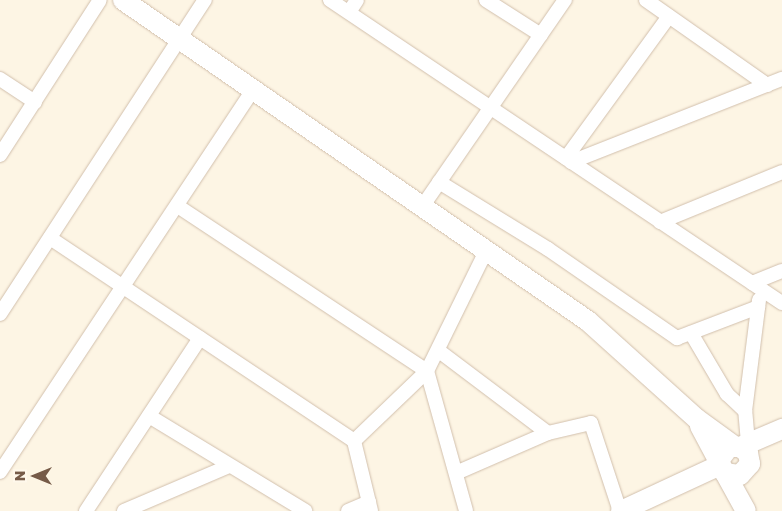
<!DOCTYPE html>
<style>
body{margin:0}
#map{position:relative;width:782px;height:511px;overflow:hidden;background:#fdf5e4;font-family:"Golos Text",sans-serif}
div>[style]{position:absolute}
.roads{filter:drop-shadow(0 0 1px #d1bfac) drop-shadow(0 0 1px #d1bfac)}
.street>*{height:14px;margin:-7px;padding:0 7px;transform-origin:7px;border-radius:7px;background:#fff}
.secondary>*{height:20px;margin:-10px;padding:0 10px;transform-origin:10px;border-radius:10px;background:#fff}
span{translate:-50% -50%;white-space:nowrap;text-align:center;line-height:1.15;-webkit-text-stroke:4px #fff8eb;paint-order:stroke}
.north{position:absolute;left:10px;top:451px;width:50px;height:50px;-webkit-text-stroke:4px #fff8eb;paint-order:stroke;rotate:270deg;font-size:14px;font-weight:700;line-height:20px;text-align:center;color:#765b48}
.north::after{content:'';display:block;margin:auto;width:18px;height:22px;background:#765b48;clip-path:polygon(50% 0,100% 100%,50% 72%,0 100%)}
</style>
<div id="map">
<div class="roads">
<div class="street">
<i style="left:330px;top:0;width:544px;rotate:33.84deg"></i>
<i style="left:486px;top:0;width:65px;rotate:32.5deg"></i>
<i style="left:646px;top:0;width:148px;rotate:35.1deg"></i>
<i style="left:349px;top:12px;width:14px;rotate:-56deg"></i>
<i style="left:0;top:79px;width:42px;rotate:33.3deg"></i>
<i style="left:0;top:155px;width:184px;rotate:-57.2deg"></i>
<i style="left:566px;top:158px;width:175px;rotate:-54deg"></i>
<i style="left:571px;top:162px;width:227px;rotate:-21.5deg"></i>
<i style="left:439px;top:182px;width:128px;rotate:31.6deg"></i>
<i style="left:548px;top:249px;width:157px;rotate:34.6deg"></i>
<i style="left:677px;top:338px;width:87px;rotate:-20.9deg"></i>
<i style="left:179px;top:207px;width:297px;rotate:33.5deg"></i>
<i style="left:427px;top:371px;width:145px;rotate:74.4deg"></i>
<i style="left:422px;top:207px;width:252px;rotate:-55.4deg"></i>
<i style="left:660px;top:222px;width:132px;rotate:-22.3deg"></i>
<i style="left:50px;top:238px;width:366px;rotate:33.7deg"></i>
<i style="left:354px;top:441px;width:72px;rotate:76.3deg"></i>
<i style="left:752px;top:283px;width:32px;rotate:-22deg"></i>
<i style="left:0;top:314px;width:375px;rotate:-56.9deg"></i>
<i style="left:691px;top:333px;width:71px;rotate:59.5deg"></i>
<i style="left:727px;top:394px;width:25px;rotate:43deg"></i>
<i style="left:439px;top:351px;width:136px;rotate:37deg"></i>
<i style="left:149px;top:416px;width:183px;rotate:31.3deg"></i>
<i style="left:354px;top:441px;width:101px;rotate:-43.8deg"></i>
<i style="left:427px;top:371px;width:134px;rotate:-63.8deg"></i>
<i style="left:748px;top:443px;width:32px;rotate:-95deg"></i>
<i style="left:745px;top:411px;width:112px;rotate:-82.8deg"></i>
<i style="left:0;top:472px;width:458px;rotate:-56.5deg"></i>
<i style="left:456px;top:473px;width:100px;rotate:-23.5deg"></i>
<i style="left:548px;top:433px;width:44px;rotate:-13.1deg"></i>
<i style="left:591px;top:423px;width:93px;rotate:71.8deg"></i>
<i style="left:86px;top:511px;width:207px;rotate:-56.6deg"></i>
<i style="left:124px;top:511px;width:114px;rotate:-23.2deg"></i>
<i style="left:348px;top:511px;width:23px;rotate:-23deg"></i>
</div>
<div class="secondary">
<i style="left:123px;top:0;width:565px;rotate:34.62deg"></i>
<i style="left:588px;top:321px;width:147px;rotate:42deg"></i>
<i style="left:697px;top:419px;width:46px;rotate:36.1deg"></i>
<i style="left:700px;top:426px;width:53px;rotate:62deg"></i>
<i style="left:725px;top:473px;width:15px;rotate:8deg"></i>
<i style="left:740px;top:475px;width:15px;rotate:-48deg"></i>
<i style="left:750px;top:464px;width:11px;rotate:-100deg"></i>
<i style="left:748px;top:453px;width:10px;rotate:-143deg"></i>
<i style="left:740px;top:447px;width:11px;rotate:180deg"></i>
<i style="left:729px;top:447px;width:15px;rotate:127deg"></i>
<i style="left:740px;top:447px;width:46px;rotate:-23.2deg"></i>
<i style="left:725px;top:473px;width:43px;rotate:61.1deg"></i>
<i style="left:621px;top:511px;width:109px;rotate:-24.9deg"></i>
</div>
</div>
<div class="north">N</div>
</div>
